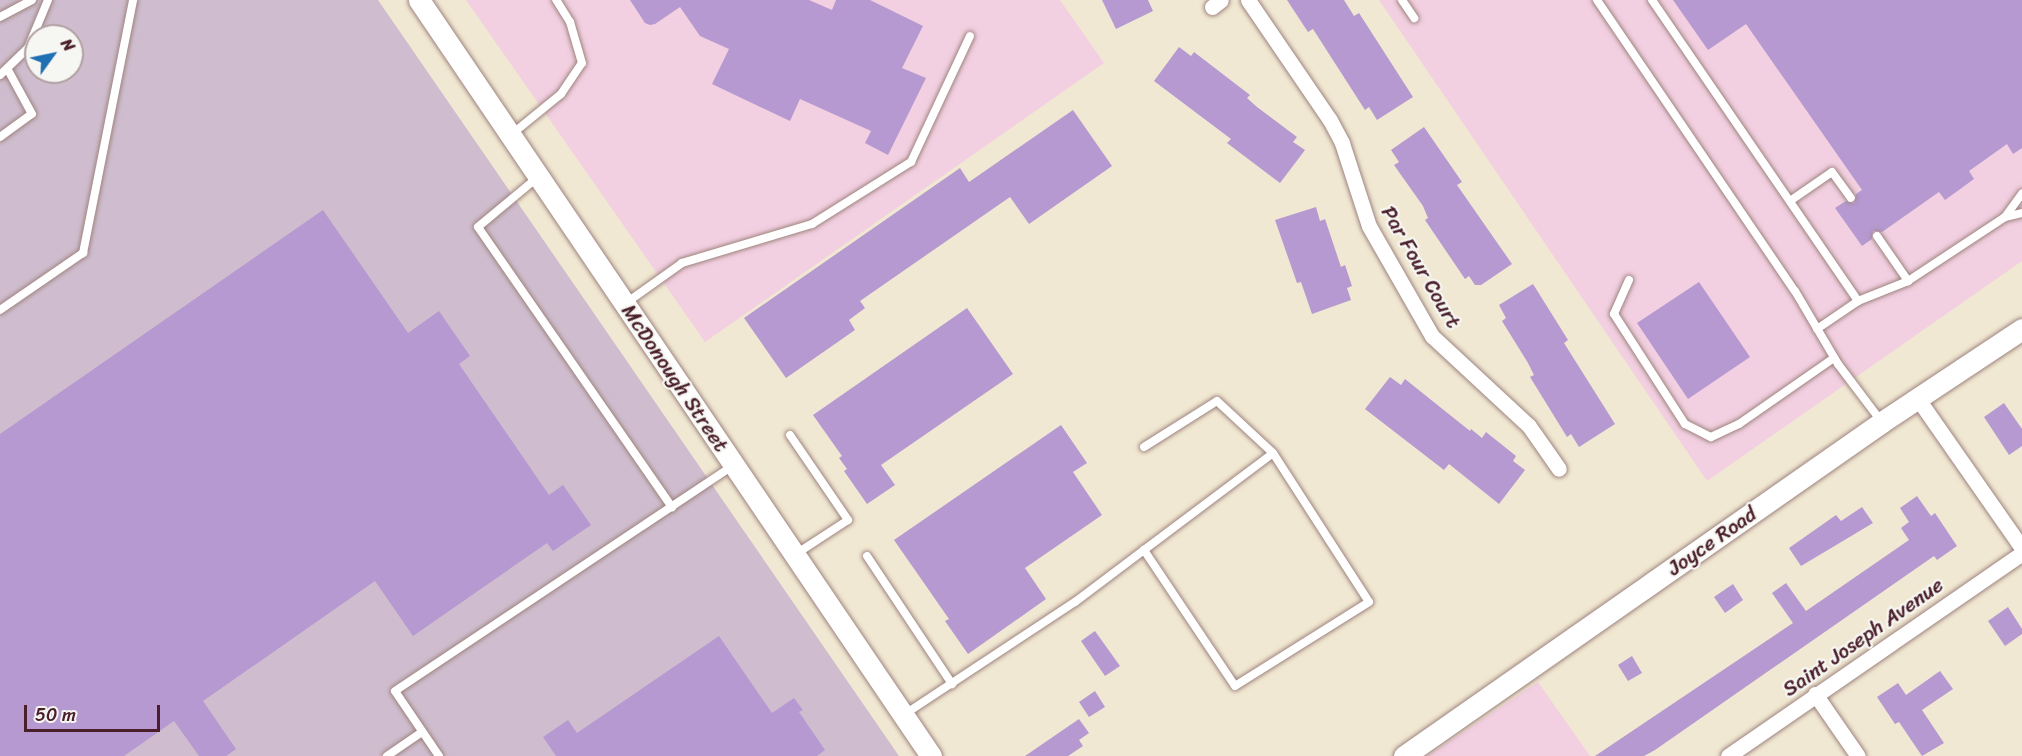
<!DOCTYPE html>
<style>
body{margin:0}
#map{position:relative;width:2022px;height:756px;overflow:hidden;background:#f1e8d3;font-family:Sriracha,sans-serif}
div>[style]{position:absolute}
.built>*{inset:0;background:#f2cfe1}
.industrial>*{inset:0;background:#cfbdcf}
.building>*{inset:0;background:#b599d0}
.roads{filter:drop-shadow(0 0 2px #9e847f) drop-shadow(0 0 2px #9e847f)}
.lane>*{height:8px;margin:-4px;padding:0 4px;transform-origin:4px;border-radius:4px;background:#fff}
.street>*{height:15px;margin:-7.5px;padding:0 7.5px;transform-origin:7.5px;border-radius:7.5px;background:#fff}
.secondary>*{height:21px;margin:-10.5px;padding:0 10.5px;transform-origin:10.5px;border-radius:10.5px;background:#fff}
span{translate:-50% -50%;white-space:nowrap;text-align:center;line-height:1.15;-webkit-text-stroke:4.5px #f6f6f2;paint-order:stroke}
.street-label{font-size:21px;color:#4a1f2b}
.north{position:absolute;left:24px;top:24px;width:60px;height:60px;box-sizing:border-box;background:#f6f6f2;border:2px solid #b1a0a2;border-radius:50%;rotate:57deg;font-size:16px;font-weight:700;line-height:24px;text-align:center;color:#4a1f2b}
.north::after{content:'';display:block;margin:auto;width:21px;height:27px;background:#1f6fb2;clip-path:polygon(50% 0,100% 100%,50% 72%,0 100%)}
.scale{position:absolute;left:24px;top:705px;width:136px;height:27px;box-sizing:border-box;border:3px solid #4a1f2b;border-top:0;padding-left:8px;font-size:18px;line-height:21px;white-space:nowrap;color:#4a1f2b;-webkit-text-stroke:4px #f6f6f2;paint-order:stroke}
</style>
<div id="map">
<div class="built">
<i style="clip-path:polygon(466px 0,1060px 0,1104px 63px,705px 342px)"></i>
<i style="clip-path:polygon(1379px 0,2022px 0,2022px 261px,1707px 481px)"></i>
<i style="clip-path:polygon(1538px 682px,1590px 756px,1427px 756px)"></i>
</div>
<div class="industrial">
<i style="clip-path:polygon(evenodd,0 0,378px 0,899px 756px,0 756px,0 0,36px 36px,72px 36px,72px 72px,36px 72px,36px 36px)"></i>
</div>
<div class="building">
<i style="clip-path:polygon(630px 0,809px 0,832px 10px,836px 0,870px 0,923px 26px,902px 68px,926px 78px,888px 155px,865px 143px,871px 131px,800px 99px,790px 121px,712px 84px,729px 49px,700px 36px,680px 7px,655px 24px,650px 25px,645px 23px)"></i>
<i style="clip-path:polygon(1102px 0,1148px 0,1153px 11px,1116px 29px)"></i>
<i style="clip-path:polygon(1287px 0,1344px 0,1354px 16px,1359px 13px,1413px 97px,1377px 120px,1369px 107px,1365px 110px,1313px 29px,1308px 32px)"></i>
<i style="clip-path:polygon(1673px 0,2022px 0,2022px 148px,2013px 154px,2007px 144px,1969px 171px,1974px 179px,1945px 200px,1939px 192px,1882px 232px,1873px 231px,1872px 239px,1862px 246px,1835px 208px,1846px 201px,1854px 203px,1856px 194px,1862px 190px,1746px 24px,1708px 50px)"></i>
<i style="clip-path:polygon(1179px 47px,1191px 56px,1194px 52px,1250px 95px,1247px 98px,1257px 107px,1297px 137px,1293px 142px,1305px 150px,1280px 183px,1227px 143px,1231px 139px,1154px 81px)"></i>
<i style="clip-path:polygon(1073px 110px,1112px 166px,1029px 224px,1010px 197px,860px 301px,865px 308px,849px 320px,855px 330px,786px 378px,744px 318px,960px 168px,969px 182px)"></i>
<i style="clip-path:polygon(1424px 127px,1462px 182px,1457px 185px,1512px 264px,1481px 285px,1475px 285px,1469px 276px,1465px 279px,1425px 220px,1428px 218px,1423px 206px,1394px 165px,1399px 162px,1391px 150px)"></i>
<i style="clip-path:polygon(1316px 207px,1320px 221px,1325px 219px,1341px 267px,1345px 265px,1352px 286px,1347px 288px,1351px 300px,1312px 314px,1301px 282px,1297px 283px,1275px 220px)"></i>
<i style="clip-path:polygon(323px 210px,408px 333px,439px 311px,470px 356px,459px 364px,549px 495px,563px 485px,591px 525px,553px 551px,547px 543px,413px 636px,375px 581px,203px 701px,236px 749px,226px 756px,199px 756px,174px 721px,124px 756px,0 756px,0 434px)"></i>
<i style="clip-path:polygon(1699px 282px,1750px 357px,1688px 399px,1637px 323px)"></i>
<i style="clip-path:polygon(1533px 284px,1568px 340px,1564px 343px,1615px 424px,1579px 447px,1571px 434px,1567px 437px,1530px 377px,1534px 375px,1528px 363px,1502px 321px,1506px 318px,1499px 305px)"></i>
<i style="clip-path:polygon(967px 308px,1013px 374px,881px 465px,895px 485px,867px 504px,844px 471px,847px 469px,839px 458px,842px 456px,813px 415px)"></i>
<i style="clip-path:polygon(1390px 377px,1401px 385px,1405px 379px,1470px 431px,1471px 429px,1482px 438px,1486px 432px,1516px 456px,1513px 461px,1525px 470px,1499px 504px,1449px 464px,1444px 470px,1365px 409px)"></i>
<i style="clip-path:polygon(2004px 403px,2022px 429px,2022px 446px,2009px 455px,1984px 417px)"></i>
<i style="clip-path:polygon(1061px 425px,1087px 463px,1073px 472px,1102px 515px,1025px 568px,1046px 599px,968px 654px,945px 621px,949px 619px,894px 540px)"></i>
<i style="clip-path:polygon(1917px 496px,1931px 516px,1935px 513px,1957px 546px,1937px 560px,1934px 556px,1655px 750px,1644px 756px,1595px 756px,1793px 623px,1772px 593px,1786px 583px,1806px 611px,1909px 540px,1901px 528px,1909px 522px,1900px 508px)"></i>
<i style="clip-path:polygon(1862px 507px,1873px 523px,1801px 566px,1789px 548px,1836px 515px,1841px 521px)"></i>
<i style="clip-path:polygon(1733px 584px,1743px 600px,1725px 613px,1714px 597px)"></i>
<i style="clip-path:polygon(2008px 607px,2022px 629px,2022px 634px,2005px 646px,1988px 621px)"></i>
<i style="clip-path:polygon(1095px 631px,1120px 666px,1105px 676px,1081px 641px)"></i>
<i style="clip-path:polygon(719px 636px,772px 713px,794px 698px,803px 710px,799px 712px,825px 750px,817px 756px,556px 756px,543px 737px,568px 720px,577px 733px)"></i>
<i style="clip-path:polygon(1632px 656px,1642px 673px,1628px 681px,1618px 665px)"></i>
<i style="clip-path:polygon(1940px 671px,1953px 689px,1922px 710px,1944px 743px,1922px 756px,1899px 722px,1895px 724px,1877px 697px,1898px 683px,1906px 695px)"></i>
<i style="clip-path:polygon(1095px 691px,1105px 707px,1089px 717px,1079px 702px)"></i>
<i style="clip-path:polygon(1079px 719px,1089px 733px,1079px 740px,1083px 746px,1068px 756px,1025px 756px)"></i>
</div>
<div class="roads">
<div class="lane">
<i style="left:1402px;top:0;width:22px;rotate:56deg"></i>
<i style="left:1597px;top:0;width:352px;rotate:55.8deg"></i>
<i style="left:1795px;top:291px;width:85px;rotate:59.5deg"></i>
<i style="left:1838px;top:364px;width:71px;rotate:53deg"></i>
<i style="left:1652px;top:0;width:365px;rotate:55.6deg"></i>
<i style="left:1858px;top:301px;width:54px;rotate:-21.8deg"></i>
<i style="left:1908px;top:281px;width:116px;rotate:-33.4deg"></i>
<i style="left:2005px;top:217px;width:17px;rotate:-13deg"></i>
<i style="left:0;top:17px;width:36px;rotate:-28deg"></i>
<i style="left:0;top:75px;width:39px;rotate:-44deg"></i>
<i style="left:28px;top:48px;width:52px;rotate:-67.4deg"></i>
<i style="left:512px;top:134px;width:63px;rotate:-39.2deg"></i>
<i style="left:561px;top:94px;width:37px;rotate:-56deg"></i>
<i style="left:582px;top:63px;width:43px;rotate:-106.3deg"></i>
<i style="left:570px;top:22px;width:26px;rotate:-122deg"></i>
<i style="left:0;top:137px;width:39px;rotate:-36deg"></i>
<i style="left:32px;top:114px;width:50px;rotate:-118.6deg"></i>
<i style="left:538px;top:177px;width:78px;rotate:140.2deg"></i>
<i style="left:478px;top:227px;width:341px;rotate:55.3deg"></i>
<i style="left:1790px;top:201px;width:51px;rotate:-34.6deg"></i>
<i style="left:1832px;top:172px;width:32px;rotate:54deg"></i>
<i style="left:2005px;top:217px;width:29px;rotate:-54deg"></i>
<i style="left:1877px;top:236px;width:55px;rotate:55.4deg"></i>
<i style="left:1629px;top:280px;width:37px;rotate:114deg"></i>
<i style="left:1614px;top:314px;width:131px;rotate:57.2deg"></i>
<i style="left:1685px;top:424px;width:29px;rotate:27deg"></i>
<i style="left:1711px;top:437px;width:31px;rotate:-25deg"></i>
<i style="left:1739px;top:424px;width:116px;rotate:-34.8deg"></i>
<i style="left:626px;top:303px;width:69px;rotate:-35.5deg"></i>
<i style="left:682px;top:263px;width:136px;rotate:-16.7deg"></i>
<i style="left:812px;top:224px;width:117px;rotate:-32.1deg"></i>
<i style="left:911px;top:162px;width:139px;rotate:-64.9deg"></i>
<i style="left:0;top:310px;width:101px;rotate:-34.5deg"></i>
<i style="left:83px;top:253px;width:258px;rotate:-78.8deg"></i>
<i style="left:1817px;top:329px;width:50px;rotate:-34.3deg"></i>
<i style="left:790px;top:435px;width:103px;rotate:55.7deg"></i>
<i style="left:848px;top:520px;width:62px;rotate:146.8deg"></i>
<i style="left:1144px;top:447px;width:86px;rotate:-32.2deg"></i>
<i style="left:1217px;top:401px;width:76px;rotate:42.9deg"></i>
<i style="left:867px;top:556px;width:154px;rotate:56.4deg"></i>
<i style="left:905px;top:714px;width:204px;rotate:-33.4deg"></i>
<i style="left:1075px;top:602px;width:86px;rotate:-37deg"></i>
<i style="left:1144px;top:550px;width:161px;rotate:-36.9deg"></i>
<i style="left:1273px;top:453px;width:177px;rotate:57.2deg"></i>
<i style="left:1369px;top:602px;width:158px;rotate:147.9deg"></i>
<i style="left:1235px;top:686px;width:164px;rotate:-123.8deg"></i>
<i style="left:387px;top:756px;width:42px;rotate:-34.4deg"></i>
<i style="left:439px;top:756px;width:78px;rotate:-124.1deg"></i>
<i style="left:395px;top:691px;width:406px;rotate:-33.7deg"></i>
</div>
<div class="street">
<i style="left:1248px;top:0;width:145px;rotate:55.7deg"></i>
<i style="left:1330px;top:120px;width:26px;rotate:62deg"></i>
<i style="left:1342px;top:143px;width:87px;rotate:72deg"></i>
<i style="left:1369px;top:226px;width:127px;rotate:60.2deg"></i>
<i style="left:1432px;top:336px;width:132px;rotate:42.9deg"></i>
<i style="left:1529px;top:426px;width:52px;rotate:55.1deg"></i>
<i style="left:1212px;top:7px;width:11px;rotate:-38deg"></i>
<i style="left:1918px;top:399px;width:182px;rotate:55.1deg"></i>
<i style="left:1815px;top:694px;width:75px;rotate:55.3deg"></i>
<i style="left:1728px;top:756px;width:357px;rotate:-34.6deg"></i>
</div>
<div class="secondary">
<i style="left:419px;top:0;width:913px;rotate:55.89deg"></i>
<i style="left:1404px;top:756px;width:583px;rotate:-34.94deg"></i>
<i style="left:1882px;top:422px;width:168px;rotate:-33.6deg"></i>
</div>
</div>
<div class="street-label">
<span style="left:1421px;top:267px;rotate:60deg">Par Four Court</span>
<span style="left:675px;top:378px;rotate:56deg">McDonough Street</span>
<span style="left:1712px;top:541px;rotate:-35deg">Joyce Road</span>
<span style="left:1863px;top:637px;rotate:-35deg">Saint Joseph Avenue</span>
</div>
<div class="north">N</div>
<div class="scale">50 m</div>
</div>
